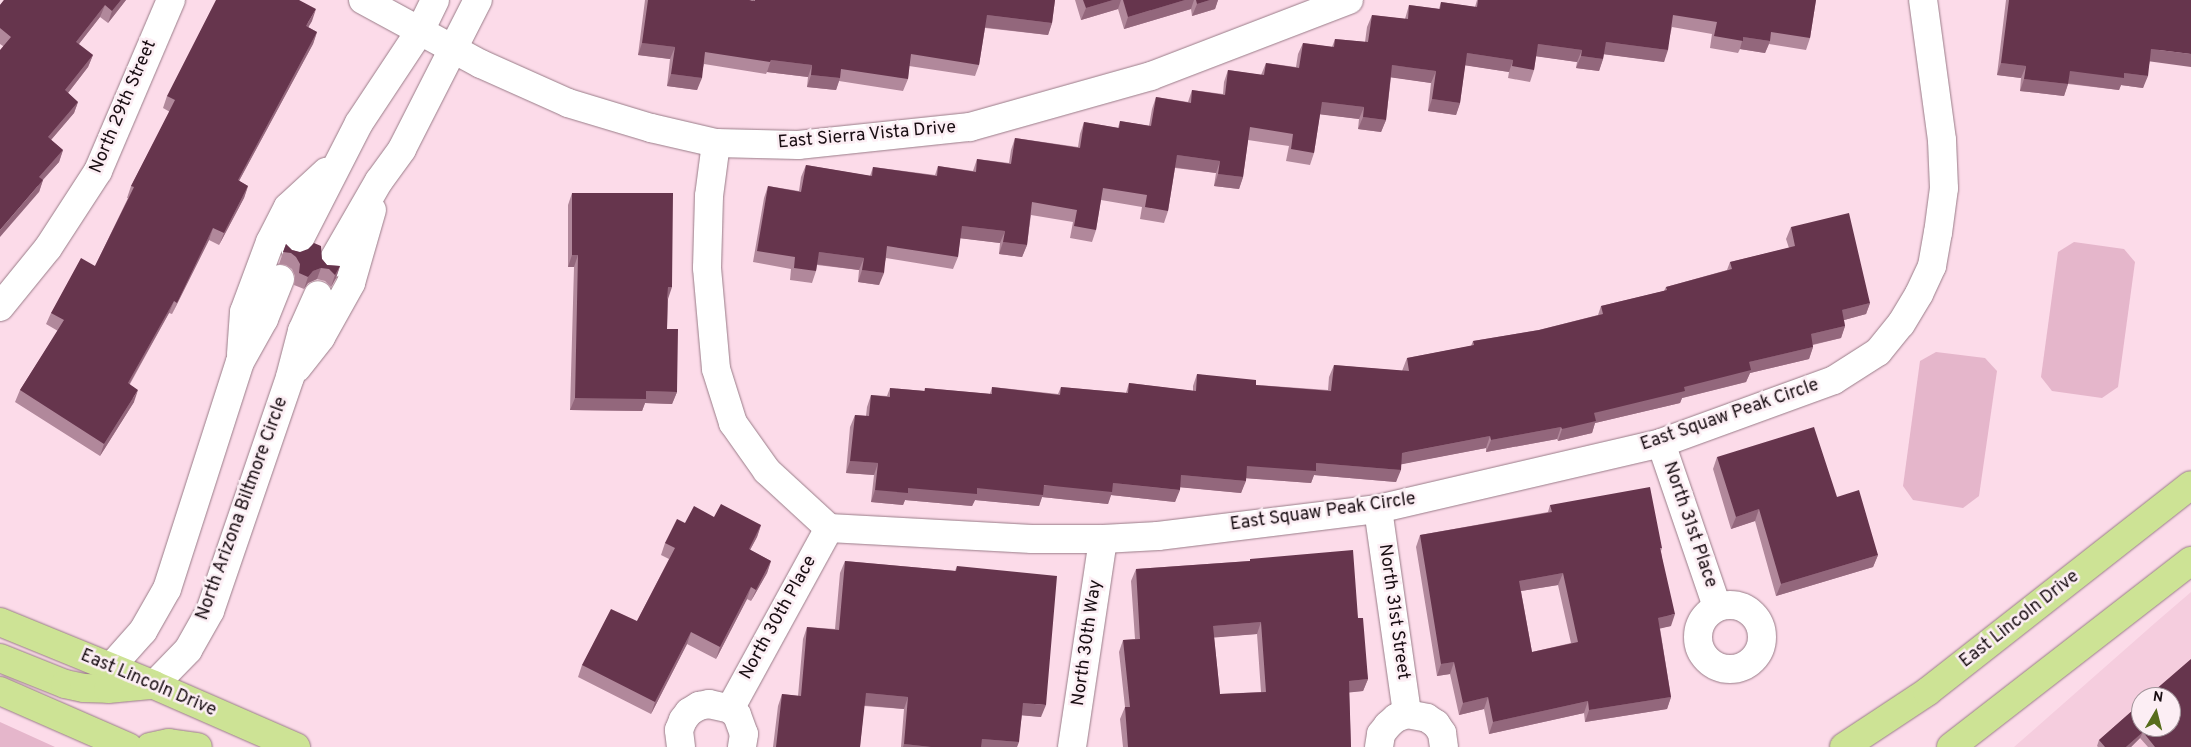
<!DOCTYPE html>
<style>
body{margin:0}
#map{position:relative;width:2191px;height:747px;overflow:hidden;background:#fcdbe9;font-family:Overpass,sans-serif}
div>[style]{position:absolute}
.built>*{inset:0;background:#f5cdde}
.green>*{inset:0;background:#e5b6cb}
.roads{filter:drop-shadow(0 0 1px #997c88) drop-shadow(0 0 1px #997c88)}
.minor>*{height:28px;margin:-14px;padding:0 14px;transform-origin:14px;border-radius:14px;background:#fff}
.minor>.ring{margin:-14px;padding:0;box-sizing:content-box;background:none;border:28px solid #fff;border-radius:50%}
.major>*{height:28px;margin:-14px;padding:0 14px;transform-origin:14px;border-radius:14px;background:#cde395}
.wall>*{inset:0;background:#b1889b}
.shaded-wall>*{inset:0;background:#93677c}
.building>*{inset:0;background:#66354d}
span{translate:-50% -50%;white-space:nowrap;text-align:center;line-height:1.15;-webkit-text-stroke:5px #fceef4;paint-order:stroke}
.street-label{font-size:18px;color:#180d12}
.north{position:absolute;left:2131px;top:687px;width:50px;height:50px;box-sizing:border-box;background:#fceef4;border:1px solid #a1949a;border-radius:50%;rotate:8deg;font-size:14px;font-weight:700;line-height:20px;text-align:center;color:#180d12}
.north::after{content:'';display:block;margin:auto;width:18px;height:22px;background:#586d1c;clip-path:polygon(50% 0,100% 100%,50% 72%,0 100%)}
</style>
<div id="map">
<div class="built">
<i style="clip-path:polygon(evenodd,2191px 592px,2191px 747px,2014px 747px,2155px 623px,2191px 592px,2141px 697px,2171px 697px,2171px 727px,2141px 727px,2141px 697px)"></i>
</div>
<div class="green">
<i style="clip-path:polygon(2074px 242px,2124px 249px,2135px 262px,2118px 387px,2102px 398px,2052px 391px,2041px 377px,2058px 252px)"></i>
<i style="clip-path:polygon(1936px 352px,1985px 358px,1997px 371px,1979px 496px,1963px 508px,1913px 500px,1903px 486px,1920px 361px)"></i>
<i style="clip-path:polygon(0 722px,55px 747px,0 747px)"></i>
</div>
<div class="roads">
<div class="minor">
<i style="left:363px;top:0;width:134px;rotate:28.5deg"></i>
<i style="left:481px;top:64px;width:95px;rotate:24.1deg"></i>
<i style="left:568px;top:103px;width:87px;rotate:16.8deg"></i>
<i style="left:651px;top:128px;width:67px;rotate:13deg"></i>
<i style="left:716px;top:143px;width:82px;rotate:1.4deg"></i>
<i style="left:798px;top:145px;width:173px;rotate:-6deg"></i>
<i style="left:970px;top:127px;width:188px;rotate:-15.7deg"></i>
<i style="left:1151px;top:76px;width:212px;rotate:-21deg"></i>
<i style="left:716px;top:143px;width:53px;rotate:97.5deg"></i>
<i style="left:709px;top:196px;width:72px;rotate:91.6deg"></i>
<i style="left:707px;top:268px;width:101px;rotate:84.9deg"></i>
<i style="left:716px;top:369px;width:57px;rotate:72.5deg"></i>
<i style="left:733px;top:423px;width:59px;rotate:54.7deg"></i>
<i style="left:767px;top:471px;width:84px;rotate:42.6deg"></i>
<i style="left:829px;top:528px;width:203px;rotate:3.1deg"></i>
<i style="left:1032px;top:539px;width:71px"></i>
<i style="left:1103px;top:539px;width:55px;rotate:-3.1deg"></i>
<i style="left:1158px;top:536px;width:222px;rotate:-7deg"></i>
<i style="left:1378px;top:509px;width:291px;rotate:-13.1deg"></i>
<i style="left:1661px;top:443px;width:184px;rotate:-20deg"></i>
<i style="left:1834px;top:380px;width:52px;rotate:-32.5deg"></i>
<i style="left:1878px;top:352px;width:36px;rotate:-51deg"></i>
<i style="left:1901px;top:324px;width:35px;rotate:-59deg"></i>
<i style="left:1919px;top:294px;width:31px;rotate:-65deg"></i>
<i style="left:1932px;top:266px;width:34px;rotate:-80deg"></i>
<i style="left:1938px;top:233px;width:45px;rotate:-82.4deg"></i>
<i style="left:1944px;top:188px;width:48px;rotate:-92.4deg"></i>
<i style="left:1942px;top:140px;width:141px;rotate:-97.7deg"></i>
<i style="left:295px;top:248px;width:140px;rotate:-62.9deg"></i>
<i style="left:359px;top:123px;width:110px;rotate:-56.5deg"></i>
<i style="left:420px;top:31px;width:34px;rotate:-64deg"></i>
<i style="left:331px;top:264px;width:96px;rotate:-60deg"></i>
<i style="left:379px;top:181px;width:39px;rotate:-54deg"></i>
<i style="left:402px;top:149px;width:167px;rotate:-63deg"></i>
<i style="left:0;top:307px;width:76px;rotate:-50.9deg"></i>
<i style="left:48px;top:248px;width:92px;rotate:-57deg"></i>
<i style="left:98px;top:171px;width:186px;rotate:-66.9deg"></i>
<i style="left:241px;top:354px;width:42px;rotate:-85.9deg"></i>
<i style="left:244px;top:312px;width:75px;rotate:-69.6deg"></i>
<i style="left:270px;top:242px;width:39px;rotate:-63deg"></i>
<i style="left:288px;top:207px;width:52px;rotate:-42.6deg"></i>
<i style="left:297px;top:368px;width:39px;rotate:-52deg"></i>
<i style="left:321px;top:337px;width:62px;rotate:-60.9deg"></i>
<i style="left:351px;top:283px;width:76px;rotate:-74deg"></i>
<i style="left:1661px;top:443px;width:173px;rotate:71.1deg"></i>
<i style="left:1378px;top:509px;width:207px;rotate:81.9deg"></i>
<i class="ring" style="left:1698px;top:605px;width:36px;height:36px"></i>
<i style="left:110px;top:668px;width:50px;rotate:-48.3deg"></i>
<i style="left:143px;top:631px;width:48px;rotate:-60.3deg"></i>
<i style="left:167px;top:589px;width:238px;rotate:-72.2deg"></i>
<i style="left:240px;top:362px;width:49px;rotate:-60.8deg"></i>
<i style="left:264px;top:319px;width:43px;rotate:-68.2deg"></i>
<i style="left:154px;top:685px;width:49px;rotate:-45.8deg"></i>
<i style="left:188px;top:650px;width:45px;rotate:-60.6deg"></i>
<i style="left:210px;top:611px;width:247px;rotate:-71.1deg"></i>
<i style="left:290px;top:377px;width:48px;rotate:-75.4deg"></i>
<i style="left:302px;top:331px;width:39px;rotate:-66deg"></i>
<i style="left:730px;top:709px;width:206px;rotate:-61.3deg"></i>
<i style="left:681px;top:747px;width:17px;rotate:-97deg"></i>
<i style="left:679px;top:730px;width:11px;rotate:-68deg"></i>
<i style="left:683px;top:720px;width:10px;rotate:-53deg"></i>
<i style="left:689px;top:712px;width:12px;rotate:-31deg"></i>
<i style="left:699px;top:706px;width:10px;rotate:-11deg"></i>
<i style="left:709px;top:704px;width:22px;rotate:13deg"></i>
<i style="left:730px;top:709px;width:9px;rotate:41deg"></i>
<i style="left:737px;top:715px;width:20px;rotate:70deg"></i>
<i style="left:744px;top:734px;width:13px;rotate:99deg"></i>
<i style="left:1072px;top:747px;width:210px;rotate:-81.5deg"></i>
<i style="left:1379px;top:747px;width:13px;rotate:-81deg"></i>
<i style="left:1381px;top:734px;width:11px;rotate:-52deg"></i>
<i style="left:1388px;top:725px;width:11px;rotate:-41deg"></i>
<i style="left:1396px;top:718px;width:12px;rotate:-20deg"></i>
<i style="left:1407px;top:714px;width:20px;rotate:11deg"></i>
<i style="left:1427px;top:718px;width:11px;rotate:34deg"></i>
<i style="left:1436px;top:724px;width:11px;rotate:56deg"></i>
<i style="left:1442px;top:733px;width:14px;rotate:82deg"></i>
</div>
<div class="major">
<i style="left:0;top:622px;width:166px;rotate:22.2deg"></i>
<i style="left:154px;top:685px;width:155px;rotate:23.6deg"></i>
<i style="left:0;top:658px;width:70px;rotate:21.8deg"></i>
<i style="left:65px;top:684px;width:19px;rotate:12deg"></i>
<i style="left:84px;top:688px;width:24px;rotate:2deg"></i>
<i style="left:108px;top:689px;width:42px;rotate:-5.4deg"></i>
<i style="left:0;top:691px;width:140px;rotate:23.6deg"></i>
<i style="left:150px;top:747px;width:19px;rotate:-12deg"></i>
<i style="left:169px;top:743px;width:29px;rotate:8deg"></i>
<i style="left:1844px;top:747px;width:100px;rotate:-33.5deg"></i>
<i style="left:1927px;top:692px;width:335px;rotate:-38.1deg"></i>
<i style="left:1951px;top:747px;width:304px;rotate:-37.8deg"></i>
</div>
</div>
<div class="wall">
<i style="clip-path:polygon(4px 0,126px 0,108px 23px,100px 17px,79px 44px,93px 55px,88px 67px,68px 93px,78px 102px,74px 113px,51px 140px,63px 150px,59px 162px,43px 180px,39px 192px,3px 46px,0 44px,0 5px)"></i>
<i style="clip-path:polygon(645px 0,749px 0,752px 1px,753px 0,1055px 0,1052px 23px,1048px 35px,985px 28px,979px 65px,975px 76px,909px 66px,908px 79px,903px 91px,839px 81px,836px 90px,807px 87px,808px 77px,767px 72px,766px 74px,704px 64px,697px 90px,667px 86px,670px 59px,638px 55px)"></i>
<i style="clip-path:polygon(1075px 0,1218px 0,1215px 9px,1192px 16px,1191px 9px,1124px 29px,1118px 9px,1081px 20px)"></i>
<i style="clip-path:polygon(1477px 0,1816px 0,1810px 38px,1806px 50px,1769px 44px,1765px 53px,1740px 49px,1738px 53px,1710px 48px,1712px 34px,1672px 27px,1664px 62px,1604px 54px,1603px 59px,1599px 71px,1576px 68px,1577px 62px,1536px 56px,1534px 70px,1530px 82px,1508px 78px,1509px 72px,1465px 65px,1460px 103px,1456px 115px,1428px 111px,1431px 83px,1391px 77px,1386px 120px,1381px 132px,1358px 129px,1359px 119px,1320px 114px,1314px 153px,1310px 165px,1286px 161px,1289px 146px,1248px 140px,1243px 177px,1239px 189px,1214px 186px,1216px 173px,1175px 168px,1168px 211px,1164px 223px,1140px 219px,1142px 207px,1101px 200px,1096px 230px,1092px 242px,1070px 238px,1073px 222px,1031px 215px,1027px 245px,1022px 257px,999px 254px,1000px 243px,960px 238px,958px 257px,953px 269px,886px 258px,879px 285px,858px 282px,859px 270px,817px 265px,816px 271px,812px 283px,790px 280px,791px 269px,753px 262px,764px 198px,768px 186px,799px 191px,801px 177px,806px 165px,870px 176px,873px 167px,935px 175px,938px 166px,973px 171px,977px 159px,1009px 163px,1011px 150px,1015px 138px,1078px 147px,1080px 134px,1084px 122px,1118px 128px,1120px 121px,1149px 126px,1152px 109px,1156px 97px,1188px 102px,1192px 90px,1223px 94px,1224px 82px,1228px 70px,1261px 75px,1266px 63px,1296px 67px,1298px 54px,1303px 43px,1332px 47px,1335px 39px,1365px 42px,1367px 27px,1372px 15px,1405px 19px,1409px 5px,1439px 9px,1441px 2px,1475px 7px)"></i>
<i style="clip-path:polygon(2006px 0,2191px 0,2150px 61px,2143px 88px,2121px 85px,2119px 90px,2068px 84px,2064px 96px,2020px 91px,2021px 78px,1997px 75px)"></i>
<i style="clip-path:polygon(312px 21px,308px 27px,317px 32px,313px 44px,239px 181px,248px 186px,244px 198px,219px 245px,209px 240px,172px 314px,169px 313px,130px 384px,134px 402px,100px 456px,15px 402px,20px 390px,58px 331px,46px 324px,51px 313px,95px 266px,128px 198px,127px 198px,131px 186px,170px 112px,163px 108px,167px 96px)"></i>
<i style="clip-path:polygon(572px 193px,668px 299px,667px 329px,677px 392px,672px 404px,645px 403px,642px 411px,570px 410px,574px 267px,568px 267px,568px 205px)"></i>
<i style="clip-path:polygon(1791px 227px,1870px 303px,1866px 314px,1844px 320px,1845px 326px,1841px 338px,1813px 345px,1813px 347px,1809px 359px,1750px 373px,1746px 382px,1682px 398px,1680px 403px,1595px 423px,1592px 433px,1558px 441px,1557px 439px,1486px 452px,1486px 448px,1401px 464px,1396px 482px,1314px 475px,1311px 483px,1246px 478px,1241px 493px,1180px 487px,1175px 502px,1111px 495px,1108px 504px,1042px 497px,1039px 506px,975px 500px,972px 506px,905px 500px,903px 505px,871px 502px,874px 475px,846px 473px,850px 427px,855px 415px,866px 416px,867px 407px,871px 395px,887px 396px,890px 388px,924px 391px,925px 388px,990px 394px,992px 387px,1058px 394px,1061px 387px,1126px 393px,1129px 383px,1193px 391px,1193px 386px,1197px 374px,1256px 385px,1328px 390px,1329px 377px,1334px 365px,1402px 371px,1407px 358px,1471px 346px,1473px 341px,1539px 330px,1598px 315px,1601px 306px,1664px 291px,1666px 287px,1727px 270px,1730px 262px,1789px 248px,1786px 239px)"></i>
<i style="clip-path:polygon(286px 244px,292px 250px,322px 259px,327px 265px,340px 266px,336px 278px,331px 287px,325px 281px,317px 279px,308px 283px,304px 289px,294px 285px,295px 276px,292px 269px,286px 265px,279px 264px)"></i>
<i style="clip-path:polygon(1717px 457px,1837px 497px,1878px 555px,1873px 567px,1776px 596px,1755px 521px,1731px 529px,1713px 469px)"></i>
<i style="clip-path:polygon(evenodd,1550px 505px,1662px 548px,1661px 551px,1671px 626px,1660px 628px,1671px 697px,1667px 709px,1585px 722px,1584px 713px,1489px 734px,1484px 709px,1459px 715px,1450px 674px,1437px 676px,1416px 547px,1420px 535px,1548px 512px,1550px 505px,1558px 585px,1571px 643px,1532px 652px,1521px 591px,1558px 585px)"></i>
<i style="clip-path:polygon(714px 517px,761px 525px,757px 537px,750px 550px,771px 561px,767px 573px,751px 601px,747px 599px,716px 659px,687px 644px,651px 714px,578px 677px,582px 665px,637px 621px,669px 559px,661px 555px,665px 543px,685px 523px)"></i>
<i style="clip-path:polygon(evenodd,1250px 559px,1358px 618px,1368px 679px,1363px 691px,1349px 692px,1351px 747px,1123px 747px,1120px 719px,1125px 707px,1119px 652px,1123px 640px,1135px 639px,1131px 581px,1136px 569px,1250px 561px,1250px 559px,1257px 634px,1261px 692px,1220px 694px,1214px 637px,1257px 634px)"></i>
<i style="clip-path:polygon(845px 561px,955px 571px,957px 566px,1041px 717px,1022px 715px,1017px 747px,901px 747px,904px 709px,864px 706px,860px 747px,773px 747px,778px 706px,782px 694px,798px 696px,803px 639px,807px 627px,835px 629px,840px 573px)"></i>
<i style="clip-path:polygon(2141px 703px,2191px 747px,2148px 747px,2140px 738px,2131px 747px,2098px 747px,2097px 746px,2099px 740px)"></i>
</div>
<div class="shaded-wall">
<i style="clip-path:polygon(121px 0,126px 0,108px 23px,112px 11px)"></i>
<i style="clip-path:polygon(1113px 0,1121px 0,1118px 9px,1081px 20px,1086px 8px)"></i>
<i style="clip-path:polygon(1185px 0,1194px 0,1191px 9px,1124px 29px,1128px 17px)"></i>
<i style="clip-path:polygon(1210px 0,1218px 0,1215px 9px,1192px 16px,1197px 4px)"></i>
<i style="clip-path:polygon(105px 5px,100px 17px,71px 54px,76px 42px)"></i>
<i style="clip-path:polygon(316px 9px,312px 21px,302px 38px,306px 26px)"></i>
<i style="clip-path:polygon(987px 15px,1052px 23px,1048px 35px,982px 27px)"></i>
<i style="clip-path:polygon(317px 32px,313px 44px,233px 192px,238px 180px)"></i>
<i style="clip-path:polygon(1743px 37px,1770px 41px,1765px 53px,1740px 49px)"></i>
<i style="clip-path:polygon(1606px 42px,1668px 50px,1664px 62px,1602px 54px)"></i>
<i style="clip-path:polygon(642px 43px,675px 47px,670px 59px,638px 55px)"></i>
<i style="clip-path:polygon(1538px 44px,1582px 50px,1577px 62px,1534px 56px)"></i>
<i style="clip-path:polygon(2151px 49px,2191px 54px,2191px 67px,2147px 61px)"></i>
<i style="clip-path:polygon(1467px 53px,1513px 60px,1509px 72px,1463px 65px)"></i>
<i style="clip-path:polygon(93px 55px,88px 67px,61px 102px,65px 90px)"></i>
<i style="clip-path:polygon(1581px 56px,1603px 59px,1599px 71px,1576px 68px)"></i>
<i style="clip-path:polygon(771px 60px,812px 65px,808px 77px,767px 72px)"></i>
<i style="clip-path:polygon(2001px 63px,2026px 66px,2021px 78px,1997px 75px)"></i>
<i style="clip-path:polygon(1392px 65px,1436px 71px,1431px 83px,1388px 77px)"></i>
<i style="clip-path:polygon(2070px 71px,2124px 73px,2148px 76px,2143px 88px,2121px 85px,2119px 90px,2066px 83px)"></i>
<i style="clip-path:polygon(671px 74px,702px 78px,697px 90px,667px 86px)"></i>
<i style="clip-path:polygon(811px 75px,840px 78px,836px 90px,807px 87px)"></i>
<i style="clip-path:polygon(2024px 79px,2068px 84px,2064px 96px,2020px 91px)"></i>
<i style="clip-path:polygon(1432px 99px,1460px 103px,1456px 115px,1428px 111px)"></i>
<i style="clip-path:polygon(78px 102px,74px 113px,44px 148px,48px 137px)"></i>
<i style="clip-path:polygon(1322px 102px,1364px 107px,1359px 119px,1317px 114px)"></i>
<i style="clip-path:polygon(1363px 117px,1386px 120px,1381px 132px,1358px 129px)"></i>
<i style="clip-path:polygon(63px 150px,59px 162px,35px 188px,39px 177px)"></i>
<i style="clip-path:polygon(1177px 155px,1220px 161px,1216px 173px,1173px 167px)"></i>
<i style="clip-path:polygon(1218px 174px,1243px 177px,1239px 189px,1214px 186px)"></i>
<i style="clip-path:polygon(43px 180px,39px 192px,0 237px,0 230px)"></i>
<i style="clip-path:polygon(248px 186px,244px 198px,219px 245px,224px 233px)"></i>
<i style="clip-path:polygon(962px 226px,1005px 231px,1000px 243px,958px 238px)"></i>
<i style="clip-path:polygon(213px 228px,209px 240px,172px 314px,177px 303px)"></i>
<i style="clip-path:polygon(1003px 242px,1027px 245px,1022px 257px,999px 254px)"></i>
<i style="clip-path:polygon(819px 252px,864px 258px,859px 270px,815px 264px)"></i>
<i style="clip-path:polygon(572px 255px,578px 255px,574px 267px,568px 267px)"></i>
<i style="clip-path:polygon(340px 266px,336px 278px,331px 287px,335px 275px)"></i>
<i style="clip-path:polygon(321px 268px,317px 279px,308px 283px,304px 289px,308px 277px,313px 271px)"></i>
<i style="clip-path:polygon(862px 270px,884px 273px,879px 285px,858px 282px)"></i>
<i style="clip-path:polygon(668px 287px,672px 287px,668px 299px)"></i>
<i style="clip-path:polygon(174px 301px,169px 313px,123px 395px,128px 383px)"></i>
<i style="clip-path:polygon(1870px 303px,1866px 314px,1837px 322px,1842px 310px)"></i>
<i style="clip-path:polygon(1845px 326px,1841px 338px,1806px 346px,1811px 334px)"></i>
<i style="clip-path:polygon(1813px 347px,1809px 359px,1750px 373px,1746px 382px,1682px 398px,1680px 403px,1595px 423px,1592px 433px,1558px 441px,1562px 429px,1594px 413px,1749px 362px)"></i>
<i style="clip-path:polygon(138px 390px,134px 402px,100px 456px,104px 444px)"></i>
<i style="clip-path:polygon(646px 391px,677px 392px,672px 404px,645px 403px,642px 411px,570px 410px,575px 398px)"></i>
<i style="clip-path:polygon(1561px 427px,1557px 439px,1486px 452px,1491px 440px)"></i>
<i style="clip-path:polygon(1490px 436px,1486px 448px,1398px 465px,1402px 453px)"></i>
<i style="clip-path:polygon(850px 461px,878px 463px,874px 475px,846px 473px)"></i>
<i style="clip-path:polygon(1316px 463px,1401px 470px,1396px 482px,1314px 475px,1311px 483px,1243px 478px,1247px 466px)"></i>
<i style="clip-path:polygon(1181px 475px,1246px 481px,1241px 493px,1177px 487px)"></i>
<i style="clip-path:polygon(1113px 483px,1180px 490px,1175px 502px,1111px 495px,1108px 504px,1042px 497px,1039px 506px,975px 500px,972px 506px,905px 500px,903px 505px,871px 502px,875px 490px,908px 488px,977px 488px)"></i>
<i style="clip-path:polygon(1759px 509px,1755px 521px,1731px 529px,1736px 517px)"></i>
<i style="clip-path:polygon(761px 525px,757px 537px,744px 561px,749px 549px)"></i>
<i style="clip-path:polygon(1878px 555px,1873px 567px,1776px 596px,1781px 584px)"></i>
<i style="clip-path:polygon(771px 561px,767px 573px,751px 601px,756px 590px)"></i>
<i style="clip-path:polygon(1563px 573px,1558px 585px,1515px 592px,1519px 581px)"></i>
<i style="clip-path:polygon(751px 587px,747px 599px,716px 659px,720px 647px)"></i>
<i style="clip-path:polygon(1675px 614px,1671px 626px,1654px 630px,1658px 618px)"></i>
<i style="clip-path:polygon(1261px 622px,1257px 634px,1209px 638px,1213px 626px)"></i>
<i style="clip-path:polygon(691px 632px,687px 644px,651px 714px,655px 702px)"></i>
<i style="clip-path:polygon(1454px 662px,1450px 674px,1437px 676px,1441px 664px)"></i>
<i style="clip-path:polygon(1368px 679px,1363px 691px,1345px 693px,1349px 681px)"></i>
<i style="clip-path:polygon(866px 693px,908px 697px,904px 709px,861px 705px)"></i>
<i style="clip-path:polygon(1488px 697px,1484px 709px,1459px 715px,1463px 703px)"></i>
<i style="clip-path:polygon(1671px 697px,1667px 709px,1585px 722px,1589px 710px)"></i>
<i style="clip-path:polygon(1588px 701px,1584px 713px,1489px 734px,1493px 722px)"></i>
<i style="clip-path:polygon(1023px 703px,1046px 705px,1041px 717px,1018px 715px)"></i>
<i style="clip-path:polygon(2143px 732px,2140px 738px,2131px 747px,2126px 747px)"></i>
<i style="clip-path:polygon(982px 739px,1019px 742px,1017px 747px,979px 747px)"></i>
<i style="clip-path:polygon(904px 744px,931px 747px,903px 747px)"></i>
</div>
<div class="building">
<i style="clip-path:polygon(4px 0,121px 0,112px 11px,105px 5px,76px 42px,93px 55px,65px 90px,78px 102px,48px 137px,63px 150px,39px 177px,43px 180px,0 230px,0 50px,11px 37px,0 28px,0 5px)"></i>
<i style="clip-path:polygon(216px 0,299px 0,316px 9px,306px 26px,317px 32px,238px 180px,248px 186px,224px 233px,213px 228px,177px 303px,174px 301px,128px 383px,138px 390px,104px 444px,20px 390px,64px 320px,51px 313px,81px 258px,95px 266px,134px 187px,131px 186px,175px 100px,167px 96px)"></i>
<i style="clip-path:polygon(648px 0,749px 0,755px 1px,755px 0,1055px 0,1052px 23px,987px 15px,979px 65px,911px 54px,908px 79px,841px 69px,840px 78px,811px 75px,812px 65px,771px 60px,770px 62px,705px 52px,702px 78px,671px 74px,675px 47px,642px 43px)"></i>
<i style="clip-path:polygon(1083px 0,1113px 0,1086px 8px)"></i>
<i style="clip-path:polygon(1123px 0,1185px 0,1128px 17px)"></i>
<i style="clip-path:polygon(1196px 0,1210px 0,1197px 4px)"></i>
<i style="clip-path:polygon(1478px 0,1816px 0,1810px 38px,1771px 32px,1770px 41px,1743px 37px,1743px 41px,1714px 36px,1717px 22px,1673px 15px,1668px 50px,1606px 42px,1603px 59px,1581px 56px,1582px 50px,1538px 44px,1534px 70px,1512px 66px,1513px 60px,1467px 53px,1460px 103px,1432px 99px,1436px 71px,1392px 65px,1386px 120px,1363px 117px,1364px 107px,1322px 102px,1314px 153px,1291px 149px,1293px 134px,1250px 127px,1243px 177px,1218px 174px,1220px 161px,1177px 155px,1168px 211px,1145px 207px,1147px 195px,1103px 188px,1096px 230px,1074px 226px,1077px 210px,1032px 202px,1027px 245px,1003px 242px,1005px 231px,962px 226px,958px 257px,887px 246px,884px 273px,862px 270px,864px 258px,819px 252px,816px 271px,794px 268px,795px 257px,757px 251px,768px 186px,801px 192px,806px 165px,872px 176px,873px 167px,937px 176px,938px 166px,976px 172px,977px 159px,1011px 164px,1015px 138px,1080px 148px,1084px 122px,1119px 128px,1120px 121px,1151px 126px,1156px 97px,1191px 103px,1192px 90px,1225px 95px,1228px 70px,1264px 75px,1266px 63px,1299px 68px,1303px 43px,1334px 47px,1335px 39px,1368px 42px,1372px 15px,1408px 19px,1409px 5px,1440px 9px,1441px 2px,1477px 7px)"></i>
<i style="clip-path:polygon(2009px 0,2191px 0,2191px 54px,2151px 49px,2148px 76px,2124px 73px,2124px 78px,2070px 71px,2068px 84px,2024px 79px,2026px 66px,2001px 63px)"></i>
<i style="clip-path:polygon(572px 193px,673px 193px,672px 287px,668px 287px,667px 329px,678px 329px,677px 392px,646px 391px,646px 399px,575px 398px,578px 255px,572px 255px)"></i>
<i style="clip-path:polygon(1849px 213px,1870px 303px,1842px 310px,1845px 326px,1811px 334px,1813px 347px,1749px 362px,1751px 370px,1684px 387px,1685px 391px,1594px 413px,1596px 421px,1562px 429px,1561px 427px,1491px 440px,1490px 436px,1402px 453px,1401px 470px,1316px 463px,1316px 471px,1247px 466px,1246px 481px,1181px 475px,1180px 490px,1113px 483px,1112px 492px,1044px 485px,1043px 495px,977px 488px,977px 494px,908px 488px,908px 493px,875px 490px,878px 463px,850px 461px,855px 415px,869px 416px,871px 395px,890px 397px,890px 388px,925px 391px,925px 388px,992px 394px,992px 387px,1060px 395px,1061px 387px,1128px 393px,1129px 383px,1196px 391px,1197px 374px,1256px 380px,1256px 385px,1331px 391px,1334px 365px,1409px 371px,1407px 358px,1474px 345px,1473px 341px,1539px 330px,1603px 314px,1601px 306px,1667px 290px,1666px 287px,1732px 269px,1730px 262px,1795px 246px,1791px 227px)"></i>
<i style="clip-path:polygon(314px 243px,321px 246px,322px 259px,327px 265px,340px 266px,335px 275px,329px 269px,321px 268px,313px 271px,308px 277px,299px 273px,300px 264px,296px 257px,291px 253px,283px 252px,286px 244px,292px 250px,300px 252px,308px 249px)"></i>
<i style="clip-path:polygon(1814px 427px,1837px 497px,1859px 490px,1878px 555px,1781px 584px,1759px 509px,1736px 517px,1717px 457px)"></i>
<i style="clip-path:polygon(evenodd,1650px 487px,1662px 548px,1660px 548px,1675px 614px,1658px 618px,1671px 697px,1589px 710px,1588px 701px,1493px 722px,1488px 697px,1463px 703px,1454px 662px,1441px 664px,1420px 535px,1552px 512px,1550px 505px,1650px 487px,1563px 573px,1578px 642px,1532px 652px,1519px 581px,1563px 573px)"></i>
<i style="clip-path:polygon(721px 504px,761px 525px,749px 549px,771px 561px,756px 590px,751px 587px,720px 647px,691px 632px,655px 702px,582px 665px,611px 609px,637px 621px,675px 548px,665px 543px,677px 519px,685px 523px,694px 506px,714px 517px)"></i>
<i style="clip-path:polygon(evenodd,1353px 550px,1358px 618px,1363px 618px,1368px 679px,1349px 681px,1351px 747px,1128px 747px,1125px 707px,1130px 707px,1123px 640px,1140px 639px,1136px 569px,1250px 561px,1250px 559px,1353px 550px,1261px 622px,1266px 692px,1220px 694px,1213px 626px,1261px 622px)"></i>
<i style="clip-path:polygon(845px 561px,956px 571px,957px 566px,1057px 576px,1046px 705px,1023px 703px,1019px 742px,982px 739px,981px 747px,931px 747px,904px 744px,908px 697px,866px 693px,860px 747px,776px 747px,782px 694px,801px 696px,807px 627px,839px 630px)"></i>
<i style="clip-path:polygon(2191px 659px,2191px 747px,2155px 747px,2143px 732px,2126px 747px,2105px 747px,2099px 740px,2141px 703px,2141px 727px,2171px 727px,2171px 697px,2147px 697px)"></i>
</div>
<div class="street-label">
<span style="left:124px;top:107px;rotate:-67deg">North 29th Street</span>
<span style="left:867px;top:136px;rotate:-5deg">East Sierra Vista Drive</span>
<span style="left:1730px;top:416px;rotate:-19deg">East Squaw Peak Circle</span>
<span style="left:243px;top:509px;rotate:-70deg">North Arizona Biltmore Circle</span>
<span style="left:1323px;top:513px;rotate:-8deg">East Squaw Peak Circle</span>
<span style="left:1689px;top:525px;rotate:71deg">North 31st Place</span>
<span style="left:1393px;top:612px;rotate:82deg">North 31st Street</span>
<span style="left:779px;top:618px;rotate:-61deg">North 30th Place</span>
<span style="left:2020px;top:620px;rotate:-38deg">East Lincoln Drive</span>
<span style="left:1088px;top:643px;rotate:-82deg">North 30th Way</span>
<span style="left:148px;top:684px;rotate:23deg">East Lincoln Drive</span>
</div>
<div class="north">N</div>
</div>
